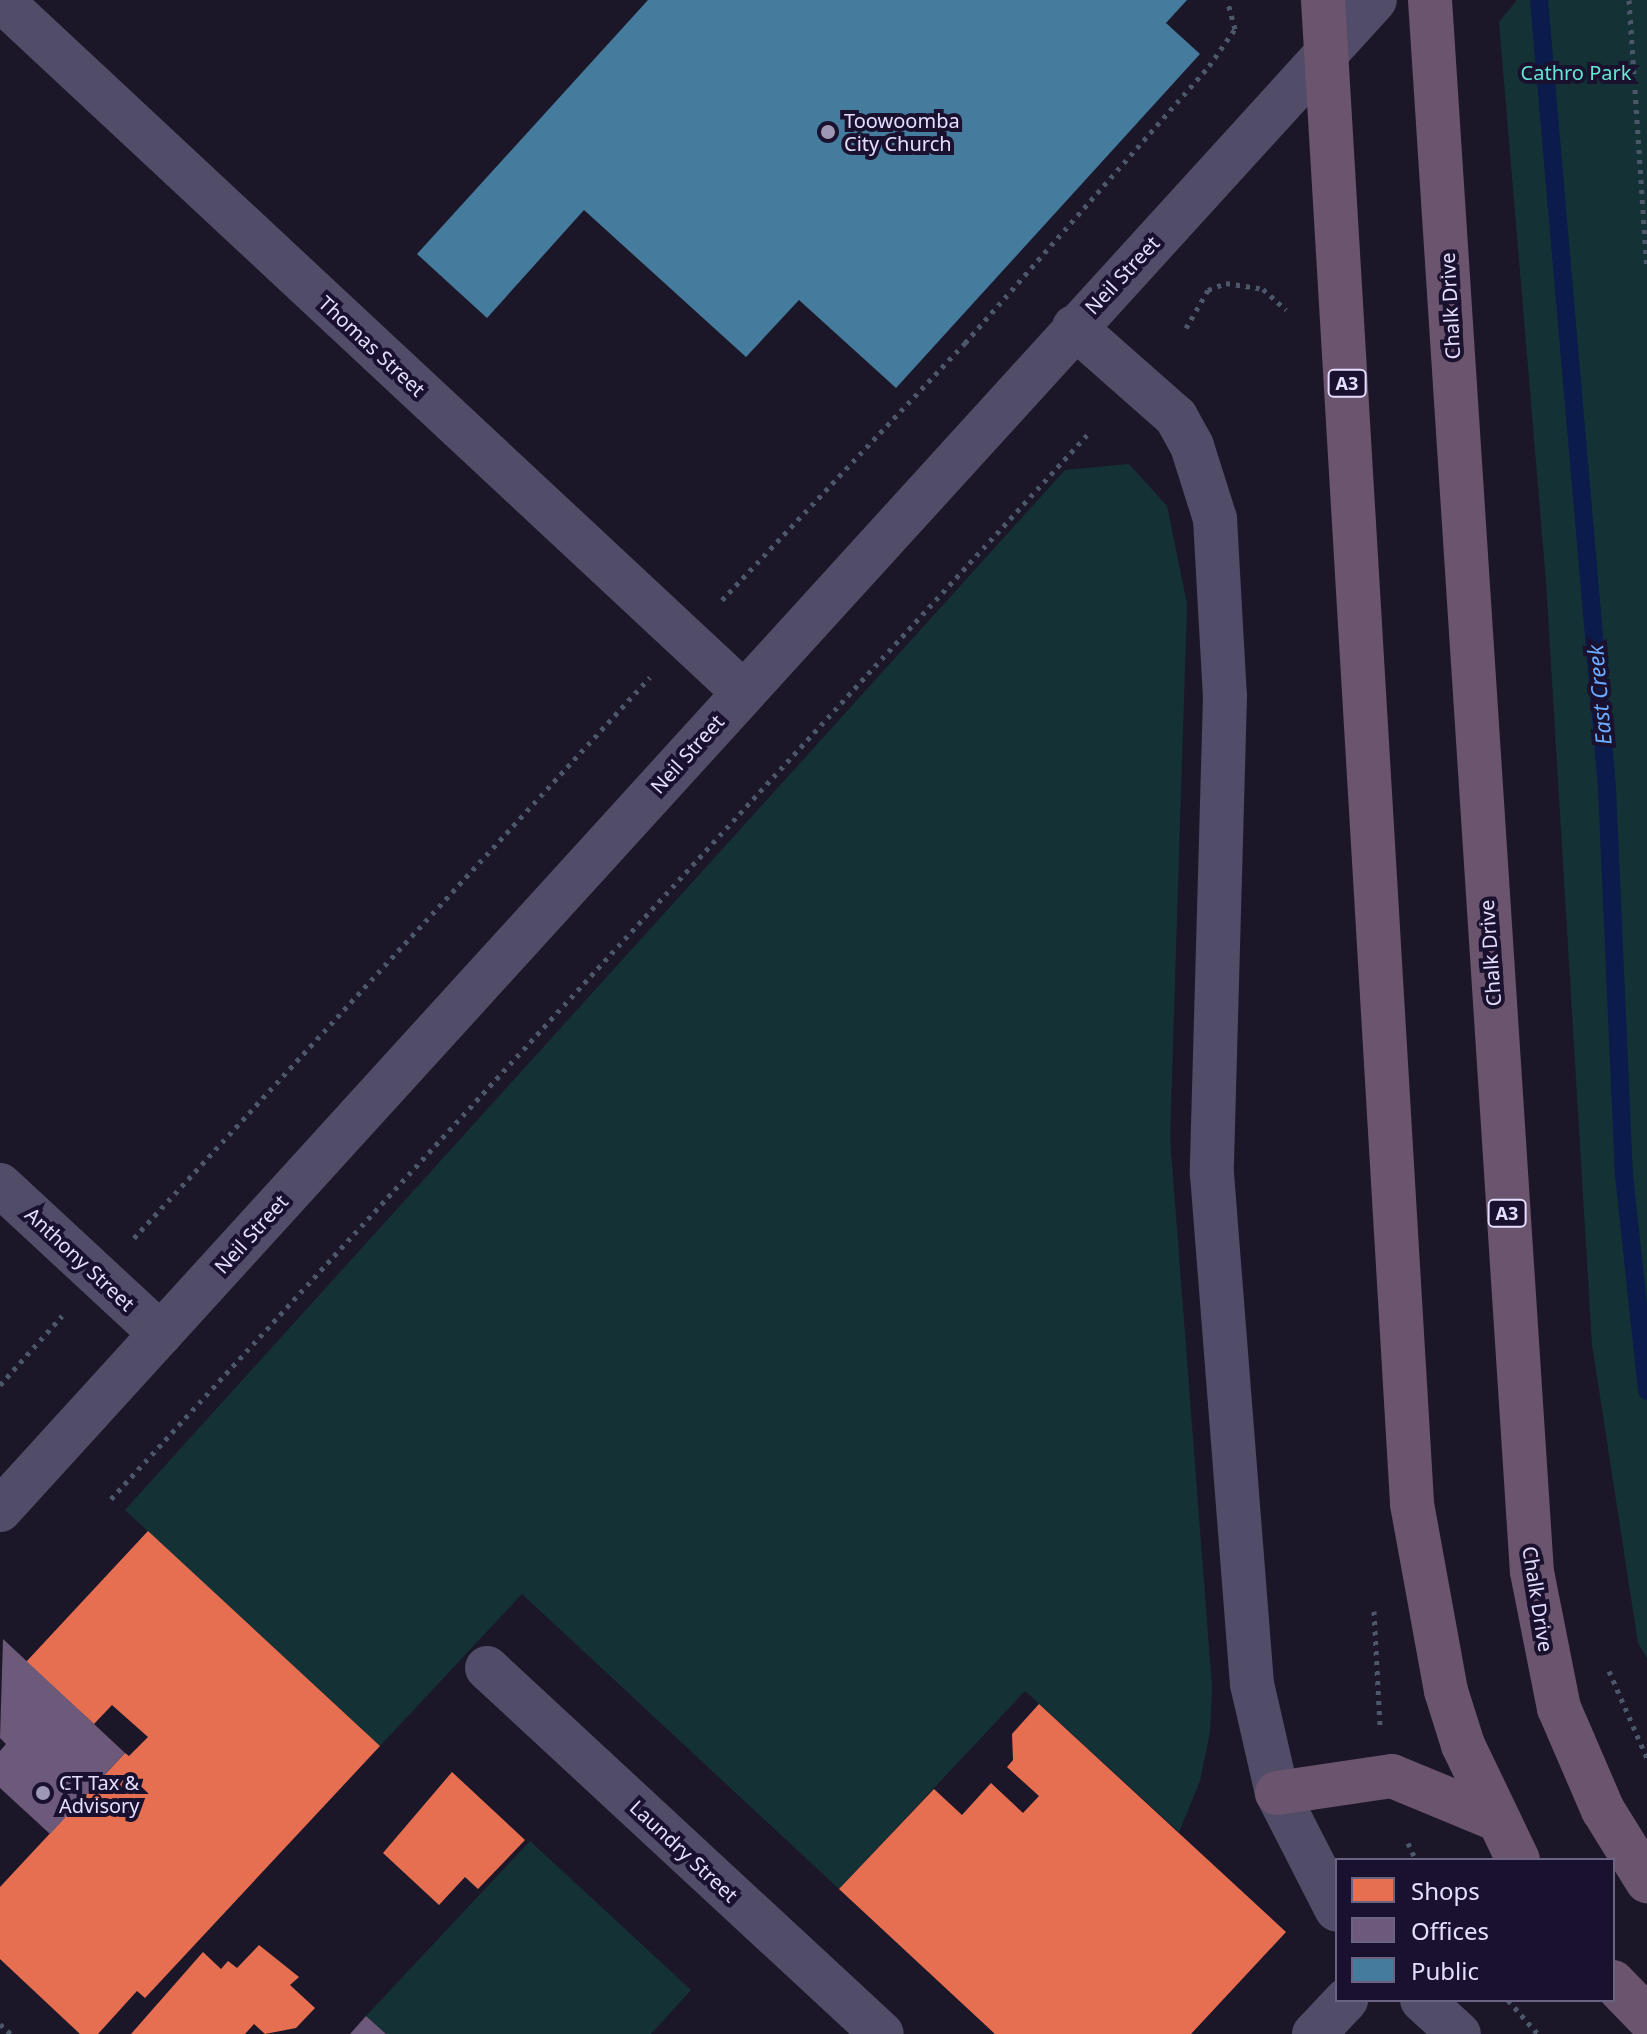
<!DOCTYPE html>
<style>
body{margin:0}
#map{position:relative;width:1647px;height:2034px;overflow:hidden;background:#1c1728;font-family:"Noto Sans",sans-serif}
div>[style]{position:absolute}
.green>*{inset:0;background:#143236}
.shops>*{inset:0;background:#e76f51}
.offices>*{inset:0;background:#6d597a}
.public>*{inset:0;background:#457b9d}
.stream>*{height:18px;margin:-9px;padding:0 9px;transform-origin:9px;border-radius:9px;background:#0b1b4b}
.path>*{height:5px;margin-top:-2.5px;transform-origin:0;background:repeating-linear-gradient(90deg,#4c5869 0 4px,transparent 0 10px)}
.minor>*{height:44px;margin:-22px;padding:0 22px;transform-origin:22px;border-radius:22px;background:#514d68}
.highway>*{height:44px;margin:-22px;padding:0 22px;transform-origin:22px;border-radius:22px;background:#6b546d}
.dots>*{width:22px;height:22px;translate:-50% -50%;box-sizing:border-box;border:4px solid #19112e;border-radius:50%}
span{translate:-50% -50%;white-space:nowrap;text-align:center;line-height:1.15;-webkit-text-stroke:8px #19112e;paint-order:stroke}
.shield-label span{padding:2px 6px;background:#19112e;border:2px solid;border-radius:6px;-webkit-text-stroke-width:0}
.shield-label{font-size:18px;color:#e5deff;font-weight:700}
.park-label{font-size:20px;color:#63e6d3}
.poi-label{font-size:20px;color:#e5deff}
.left{translate:0 -50%;text-align:left}
.street-label{font-size:20px;color:#e5deff}
.water-label{font-size:22px;color:#6cabff;font-style:italic}
.legend{position:absolute;left:1335px;top:1858px;width:280px;height:144px;box-sizing:border-box;background:#19112e;border:2px solid #6b6382;margin:0;padding:10px 14px;list-style:none;font-size:24px;color:#e5deff}
.legend li{display:flex;align-items:center;gap:16px;height:40px}
.legend b{width:40px;border:2px solid #6b6382}
</style>
<div id="map">
<div class="green">
<i style="clip-path:polygon(1517px 0,1647px 0,1647px 1658px,1638px 1643px,1592px 1344px,1546px 581px,1499px 22px)"></i>
<i style="clip-path:polygon(1129px 464px,1167px 506px,1187px 604px,1170px 1138px,1212px 1687px,1210px 1732px,1200px 1781px,1179px 1832px,1025px 1691px,839px 1889px,522px 1594px,380px 1746px,125px 1510px,1065px 470px)"></i>
<i style="clip-path:polygon(530px 1841px,691px 1990px,651px 2034px,386px 2034px,366px 2016px)"></i>
</div>
<div class="shops">
<i style="clip-path:polygon(148px 1531px,380px 1746px,145px 1998px,137px 1991px,98px 2034px,80px 2034px,0 1959px,0 1887px,125px 1753px,129px 1756px,148px 1737px,112px 1705px,94px 1724px,26px 1662px)"></i>
<i style="clip-path:polygon(1039px 1704px,1286px 1932px,1191px 2034px,995px 2034px,839px 1889px,934px 1789px,962px 1815px,991px 1783px,1023px 1813px,1039px 1796px,1007px 1767px,1013px 1760px,1012px 1734px)"></i>
<i style="clip-path:polygon(452px 1772px,525px 1840px,478px 1889px,465px 1877px,439px 1905px,383px 1853px)"></i>
<i style="clip-path:polygon(259px 1945px,299px 1977px,290px 1985px,315px 2008px,296px 2028px,265px 2034px,254px 2024px,245px 2034px,131px 2034px,203px 1952px,221px 1969px,228px 1961px,237px 1968px)"></i>
</div>
<div class="offices">
<i style="clip-path:polygon(3px 1639px,125px 1753px,50px 1834px,0 1788px,0 1751px,6px 1744px,0 1738px)"></i>
<i style="clip-path:polygon(366px 2016px,386px 2034px,350px 2034px)"></i>
</div>
<div class="public">
<i style="clip-path:polygon(648px 0,1187px 0,1166px 23px,1200px 54px,896px 388px,799px 300px,746px 357px,584px 210px,487px 318px,417px 254px)"></i>
</div>
<div class="stream">
<i style="left:1539px;top:0;width:790px;rotate:85.06deg"></i>
<i style="left:1607px;top:787px;width:388px;rotate:87.5deg"></i>
<i style="left:1624px;top:1175px;width:217px;rotate:83.9deg"></i>
</div>
<div class="path">
<i style="left:1629px;top:0;width:269px;rotate:86.2deg"></i>
<i style="left:1186px;top:328px;width:44px;rotate:-59.9deg"></i>
<i style="left:1208px;top:290px;width:19px;rotate:-21deg"></i>
<i style="left:1226px;top:283px;width:37px;rotate:9deg"></i>
<i style="left:1263px;top:289px;width:31px;rotate:42deg"></i>
<i style="left:722px;top:600px;width:354px;rotate:-46.6deg"></i>
<i style="left:965px;top:343px;width:369px;rotate:-48.6deg"></i>
<i style="left:1209px;top:66px;width:45px;rotate:-54.9deg"></i>
<i style="left:1235px;top:29px;width:30px;rotate:-105deg"></i>
<i style="left:134px;top:1238px;width:762px;rotate:-47.39deg"></i>
<i style="left:0;top:1385px;width:93px;rotate:-48.1deg"></i>
<i style="left:111px;top:1499px;width:1447px;rotate:-47.47deg"></i>
<i style="left:1374px;top:1611px;width:114px;rotate:87deg"></i>
<i style="left:1609px;top:1671px;width:95px;rotate:66.4deg"></i>
<i style="left:1408px;top:1843px;width:19px;rotate:65deg"></i>
<i style="left:1508px;top:2000px;width:45px;rotate:48.6deg"></i>
<i style="left:0;top:2024px;width:15px;rotate:42deg"></i>
</div>
<div class="minor">
<i style="left:1px;top:0;width:1015px;rotate:43deg"></i>
<i style="left:1074px;top:327px;width:136px;rotate:41.4deg"></i>
<i style="left:1176px;top:417px;width:33px;rotate:61deg"></i>
<i style="left:1192px;top:446px;width:77px;rotate:72.5deg"></i>
<i style="left:1215px;top:519px;width:177px;rotate:86.8deg"></i>
<i style="left:1225px;top:696px;width:478px;rotate:91.6deg"></i>
<i style="left:1212px;top:1174px;width:512px;rotate:85.52deg"></i>
<i style="left:1252px;top:1684px;width:112px;rotate:77.1deg"></i>
<i style="left:1277px;top:1793px;width:131px;rotate:62.9deg"></i>
<i style="left:0;top:1185px;width:219px;rotate:42.8deg"></i>
<i style="left:0;top:1510px;width:2042px;rotate:-47.68deg"></i>
<i style="left:487px;top:1668px;width:538px;rotate:42.82deg"></i>
<i style="left:1422px;top:2000px;width:50px;rotate:42.6deg"></i>
<i style="left:1314px;top:2034px;width:47px;rotate:-46.7deg"></i>
</div>
<div class="highway">
<i style="left:1323px;top:0;width:1507px;rotate:86.61deg"></i>
<i style="left:1412px;top:1504px;width:190px;rotate:79.7deg"></i>
<i style="left:1446px;top:1691px;width:57px;rotate:72.5deg"></i>
<i style="left:1463px;top:1745px;width:127px;rotate:64.4deg"></i>
<i style="left:1430px;top:0;width:1575px;rotate:86.29deg"></i>
<i style="left:1532px;top:1572px;width:139px;rotate:78.8deg"></i>
<i style="left:1559px;top:1708px;width:111px;rotate:66.7deg"></i>
<i style="left:1603px;top:1810px;width:84px;rotate:58.2deg"></i>
<i style="left:1277px;top:1793px;width:116px;rotate:-8.4deg"></i>
<i style="left:1392px;top:1776px;width:115px;rotate:22.5deg"></i>
<i style="left:1613px;top:1982px;width:49px;rotate:45.8deg"></i>
</div>
<div class="dots">
<i style="left:828px;top:132px;background:#9f98b4"></i>
<i style="left:43px;top:1793px;background:#9f98b4"></i>
</div>
<div class="shield-label">
<span style="left:1347px;top:383px">A3</span>
<span style="left:1507px;top:1213px">A3</span>
</div>
<div class="park-label">
<span style="left:1576px;top:72px">Cathro Park</span>
</div>
<div class="poi-label">
<span class="left" style="left:844px;top:132px">Toowoomba<br>City Church</span>
<span class="left" style="left:59px;top:1794px">CT Tax &amp;<br>Advisory</span>
</div>
<div class="street-label">
<span style="left:1122px;top:275px;rotate:-47deg">Neil Street</span>
<span style="left:1450px;top:306px;rotate:-93deg">Chalk Drive</span>
<span style="left:372px;top:346px;rotate:43deg">Thomas Street</span>
<span style="left:687px;top:754px;rotate:-48deg">Neil Street</span>
<span style="left:1490px;top:953px;rotate:-94deg">Chalk Drive</span>
<span style="left:251px;top:1234px;rotate:-48deg">Neil Street</span>
<span style="left:80px;top:1259px;rotate:43deg">Anthony Street</span>
<span style="left:1538px;top:1599px;rotate:81deg">Chalk Drive</span>
<span style="left:684px;top:1851px;rotate:43deg">Laundry Street</span>
</div>
<div class="water-label">
<span style="left:1599px;top:695px;rotate:-95deg">East Creek</span>
</div>
<ul class="legend">
<li><b style="height:22px;background:#e76f51"></b>Shops</li>
<li><b style="height:22px;background:#6d597a"></b>Offices</li>
<li><b style="height:22px;background:#457b9d"></b>Public</li>
</ul>
</div>
